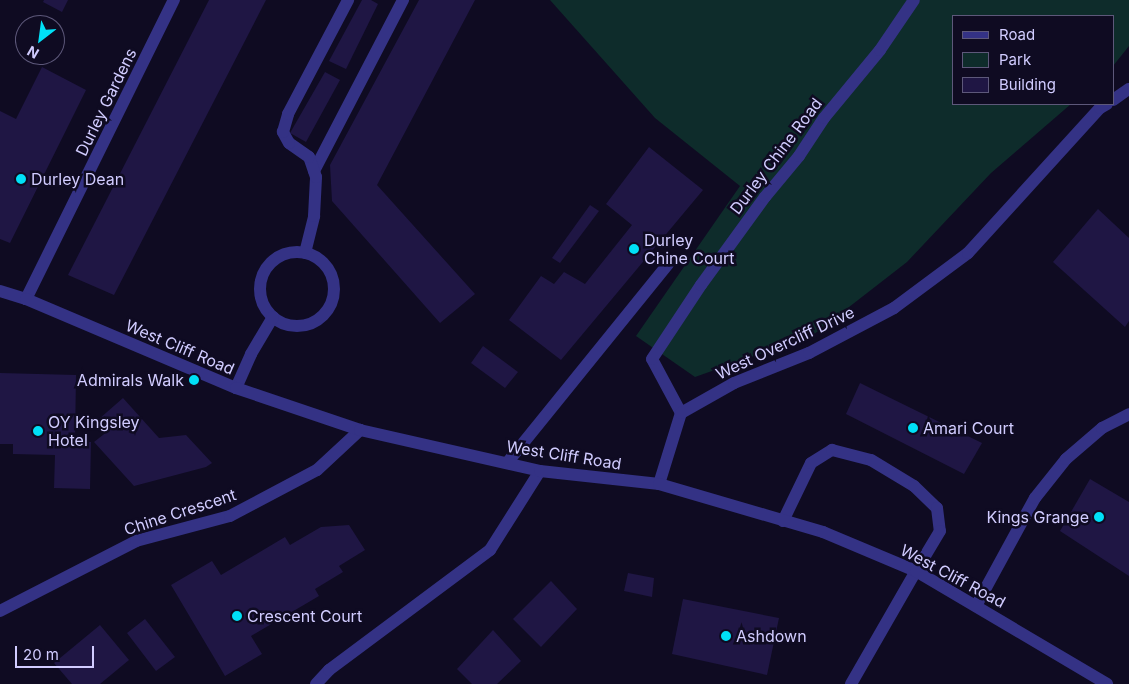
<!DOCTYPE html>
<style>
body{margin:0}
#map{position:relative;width:1129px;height:684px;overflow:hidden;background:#0f0b22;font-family:Inter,sans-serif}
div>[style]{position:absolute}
.green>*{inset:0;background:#0e2c2b}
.building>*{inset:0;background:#1f1644}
.service>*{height:12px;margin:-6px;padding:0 6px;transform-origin:6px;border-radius:6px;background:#343285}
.service>.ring{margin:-6px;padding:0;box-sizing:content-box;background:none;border:12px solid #343285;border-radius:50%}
.minor>*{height:12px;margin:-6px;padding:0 6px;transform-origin:6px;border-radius:6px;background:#343285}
.tertiary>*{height:12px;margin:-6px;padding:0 6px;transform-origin:6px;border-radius:6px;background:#343285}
.dots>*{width:14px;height:14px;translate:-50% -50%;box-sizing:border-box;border:2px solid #0f0b22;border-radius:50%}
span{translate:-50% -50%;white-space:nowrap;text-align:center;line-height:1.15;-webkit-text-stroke:5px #0f0b22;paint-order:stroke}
.street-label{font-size:16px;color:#d1ccff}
.poi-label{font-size:16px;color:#d1ccff}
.left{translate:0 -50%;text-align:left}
.right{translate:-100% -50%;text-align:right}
.legend{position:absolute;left:952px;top:15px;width:162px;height:90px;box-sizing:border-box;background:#0f0b22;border:1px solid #5d587a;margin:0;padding:6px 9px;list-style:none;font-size:15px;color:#d1ccff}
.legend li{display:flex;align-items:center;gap:10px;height:25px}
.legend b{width:25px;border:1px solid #5d587a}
.north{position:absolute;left:15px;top:15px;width:50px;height:50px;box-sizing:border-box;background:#0f0b22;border:1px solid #5d587a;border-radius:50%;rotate:210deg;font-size:14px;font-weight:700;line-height:20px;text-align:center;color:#d1ccff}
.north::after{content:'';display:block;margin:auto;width:18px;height:22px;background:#00e0f7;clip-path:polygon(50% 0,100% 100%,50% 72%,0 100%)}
.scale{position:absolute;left:15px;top:646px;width:79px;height:22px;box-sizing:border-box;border:2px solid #d1ccff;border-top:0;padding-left:6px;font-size:15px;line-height:18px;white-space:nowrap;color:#d1ccff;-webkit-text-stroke:4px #0f0b22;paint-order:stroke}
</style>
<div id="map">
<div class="green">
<i style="clip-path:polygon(550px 0,1129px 0,1129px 46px,1113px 66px,1113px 16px,953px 16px,953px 104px,1071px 104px,991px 173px,907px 262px,813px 335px,695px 377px,636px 336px,740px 186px,655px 118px)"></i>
</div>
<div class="building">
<i style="clip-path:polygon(44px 0,68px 0,62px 12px,43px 2px)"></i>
<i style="clip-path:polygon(209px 0,266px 0,114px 295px,68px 275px)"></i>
<i style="clip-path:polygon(362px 0,371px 0,378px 4px,346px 69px,329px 61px)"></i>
<i style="clip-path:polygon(419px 0,475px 0,377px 185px,475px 294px,440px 323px,332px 201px,330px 165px)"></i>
<i style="clip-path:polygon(42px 67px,86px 90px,10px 243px,0 239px,0 111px,16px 119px)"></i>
<i style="clip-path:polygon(325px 72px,340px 80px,306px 142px,290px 133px)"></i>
<i style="clip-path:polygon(649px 147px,703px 190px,561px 360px,509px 320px,541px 276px,554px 284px,564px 272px,585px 284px,632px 225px,606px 204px)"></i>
<i style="clip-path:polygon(590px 205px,599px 211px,560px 263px,552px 258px)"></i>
<i style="clip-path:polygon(1098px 209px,1129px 238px,1129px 321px,1125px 327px,1053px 262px)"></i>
<i style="clip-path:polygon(483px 346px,518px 372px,505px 388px,471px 363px)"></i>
<i style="clip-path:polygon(0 373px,76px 375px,75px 442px,91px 442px,90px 489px,54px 488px,55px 455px,13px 454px,13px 444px,0 444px)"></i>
<i style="clip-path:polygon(860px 383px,982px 443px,964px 474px,846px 414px)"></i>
<i style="clip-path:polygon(123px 398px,159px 438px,186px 435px,212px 463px,206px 467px,134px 486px,94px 442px,108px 431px,99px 419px)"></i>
<i style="clip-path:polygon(1090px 479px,1129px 502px,1129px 576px,1060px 531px)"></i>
<i style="clip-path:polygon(349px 525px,365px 550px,339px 566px,343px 572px,315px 589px,319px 596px,251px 636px,262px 654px,225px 676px,171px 585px,212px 561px,221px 575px,285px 537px,290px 545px,321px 527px)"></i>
<i style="clip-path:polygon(628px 573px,654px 578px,652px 597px,624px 591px)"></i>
<i style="clip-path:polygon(551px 581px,577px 609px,541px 647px,513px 619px)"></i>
<i style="clip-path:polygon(683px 599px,779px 618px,767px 675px,672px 654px)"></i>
<i style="clip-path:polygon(145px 619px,175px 657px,156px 671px,127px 633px)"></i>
<i style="clip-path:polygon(100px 625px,129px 660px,100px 684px,72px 684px,54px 663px)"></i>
<i style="clip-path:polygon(493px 630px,521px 661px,497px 684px,472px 684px,457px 669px)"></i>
</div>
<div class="service">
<i style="left:314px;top:171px;width:193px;rotate:-62.5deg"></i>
<i class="ring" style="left:260px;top:252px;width:62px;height:62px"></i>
<i style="left:305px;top:253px;width:38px;rotate:-76deg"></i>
<i style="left:314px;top:216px;width:39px;rotate:-87deg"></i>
<i style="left:316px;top:177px;width:21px;rotate:-109deg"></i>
<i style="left:309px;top:157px;width:24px;rotate:-145deg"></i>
<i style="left:289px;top:143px;width:13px;rotate:-119deg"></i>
<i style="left:283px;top:132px;width:19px;rotate:-74deg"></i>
<i style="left:288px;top:114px;width:129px;rotate:-62.2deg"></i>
<i style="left:236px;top:388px;width:37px;rotate:-66deg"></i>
<i style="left:251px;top:354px;width:43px;rotate:-59.3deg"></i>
<i style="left:681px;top:413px;width:61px;rotate:-118.2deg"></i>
<i style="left:652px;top:359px;width:89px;rotate:-56.5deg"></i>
<i style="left:701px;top:285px;width:109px;rotate:-54deg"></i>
<i style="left:765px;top:197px;width:53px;rotate:-50.3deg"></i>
<i style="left:799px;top:156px;width:45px;rotate:-56.7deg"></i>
<i style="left:824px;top:118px;width:88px;rotate:-50.5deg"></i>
<i style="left:880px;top:50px;width:60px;rotate:-55.8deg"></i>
<i style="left:507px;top:463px;width:256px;rotate:-51deg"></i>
<i style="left:783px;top:521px;width:64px;rotate:-64.2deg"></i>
<i style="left:811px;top:463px;width:25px;rotate:-32deg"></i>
<i style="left:832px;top:450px;width:40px;rotate:14.4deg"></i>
<i style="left:871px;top:460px;width:50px;rotate:31.2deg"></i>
<i style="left:914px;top:486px;width:32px;rotate:44deg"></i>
<i style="left:937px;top:508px;width:23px;rotate:83deg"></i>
<i style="left:940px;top:531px;width:47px;rotate:121deg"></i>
<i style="left:976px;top:606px;width:123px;rotate:-61.4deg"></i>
<i style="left:1035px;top:498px;width:50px;rotate:-51.5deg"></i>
<i style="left:1066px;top:459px;width:48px;rotate:-40.7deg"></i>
<i style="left:1102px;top:428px;width:30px;rotate:-27deg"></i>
</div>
<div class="minor">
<i style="left:1113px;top:100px;width:19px;rotate:-35deg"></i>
<i style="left:26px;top:299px;width:334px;rotate:-63.7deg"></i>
<i style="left:659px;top:484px;width:74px;rotate:-72.8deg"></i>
<i style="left:681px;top:413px;width:61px;rotate:-29.5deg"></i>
<i style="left:734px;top:383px;width:81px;rotate:-21.8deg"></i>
<i style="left:809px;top:353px;width:96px;rotate:-27.9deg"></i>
<i style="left:894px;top:308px;width:92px;rotate:-36.6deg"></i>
<i style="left:968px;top:253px;width:196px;rotate:-47.7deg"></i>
<i style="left:1100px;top:108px;width:8px;rotate:-30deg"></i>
<i style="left:0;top:611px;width:153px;rotate:-27.2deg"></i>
<i style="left:136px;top:541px;width:97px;rotate:-14.9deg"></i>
<i style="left:230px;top:516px;width:98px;rotate:-27.9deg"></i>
<i style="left:317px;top:470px;width:59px;rotate:-42.9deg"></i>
<i style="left:316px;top:684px;width:19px;rotate:-47deg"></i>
<i style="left:329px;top:670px;width:201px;rotate:-36.7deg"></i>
<i style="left:490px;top:550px;width:93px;rotate:-57.7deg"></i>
<i style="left:851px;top:684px;width:130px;rotate:-60.1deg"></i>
</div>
<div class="tertiary">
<i style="left:0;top:291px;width:27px;rotate:17deg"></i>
<i style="left:26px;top:299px;width:228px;rotate:23deg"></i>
<i style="left:236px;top:388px;width:131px;rotate:18.7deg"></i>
<i style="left:360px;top:430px;width:185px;rotate:12.8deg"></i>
<i style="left:540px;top:471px;width:120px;rotate:6.2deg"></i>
<i style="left:659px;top:484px;width:171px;rotate:16.3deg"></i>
<i style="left:823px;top:532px;width:101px;rotate:22.8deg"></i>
<i style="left:916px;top:571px;width:222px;rotate:30.6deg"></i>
</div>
<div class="dots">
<i style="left:21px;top:179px;background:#00e0f7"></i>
<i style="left:634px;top:249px;background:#00e0f7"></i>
<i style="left:194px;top:380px;background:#00e0f7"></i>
<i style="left:913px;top:428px;background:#00e0f7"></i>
<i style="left:38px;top:431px;background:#00e0f7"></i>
<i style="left:1099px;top:517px;background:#00e0f7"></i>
<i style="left:237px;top:616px;background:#00e0f7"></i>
<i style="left:726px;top:636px;background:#00e0f7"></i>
</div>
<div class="street-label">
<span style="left:106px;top:102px;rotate:-64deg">Durley Gardens</span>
<span style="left:776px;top:156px;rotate:-53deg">Durley Chine Road</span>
<span style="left:785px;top:343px;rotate:-25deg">West Overcliff Drive</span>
<span style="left:180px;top:347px;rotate:23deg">West Cliff Road</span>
<span style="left:564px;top:455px;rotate:9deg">West Cliff Road</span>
<span style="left:180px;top:512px;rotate:-18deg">Chine Crescent</span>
<span style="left:953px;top:576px;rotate:28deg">West Cliff Road</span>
</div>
<div class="poi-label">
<span class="left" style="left:31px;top:179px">Durley Dean</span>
<span class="left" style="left:644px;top:249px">Durley<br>Chine Court</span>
<span class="right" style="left:184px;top:380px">Admirals Walk</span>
<span class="left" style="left:48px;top:431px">OY Kingsley<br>Hotel</span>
<span class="left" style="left:923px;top:428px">Amari Court</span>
<span class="right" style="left:1089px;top:517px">Kings Grange</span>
<span class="left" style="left:247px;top:616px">Crescent Court</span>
<span class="left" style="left:736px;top:636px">Ashdown</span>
</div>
<ul class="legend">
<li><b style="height:6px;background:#343285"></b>Road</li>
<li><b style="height:14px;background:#0e2c2b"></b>Park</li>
<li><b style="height:14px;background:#1f1644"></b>Building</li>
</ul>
<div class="north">N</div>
<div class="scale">20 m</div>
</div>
